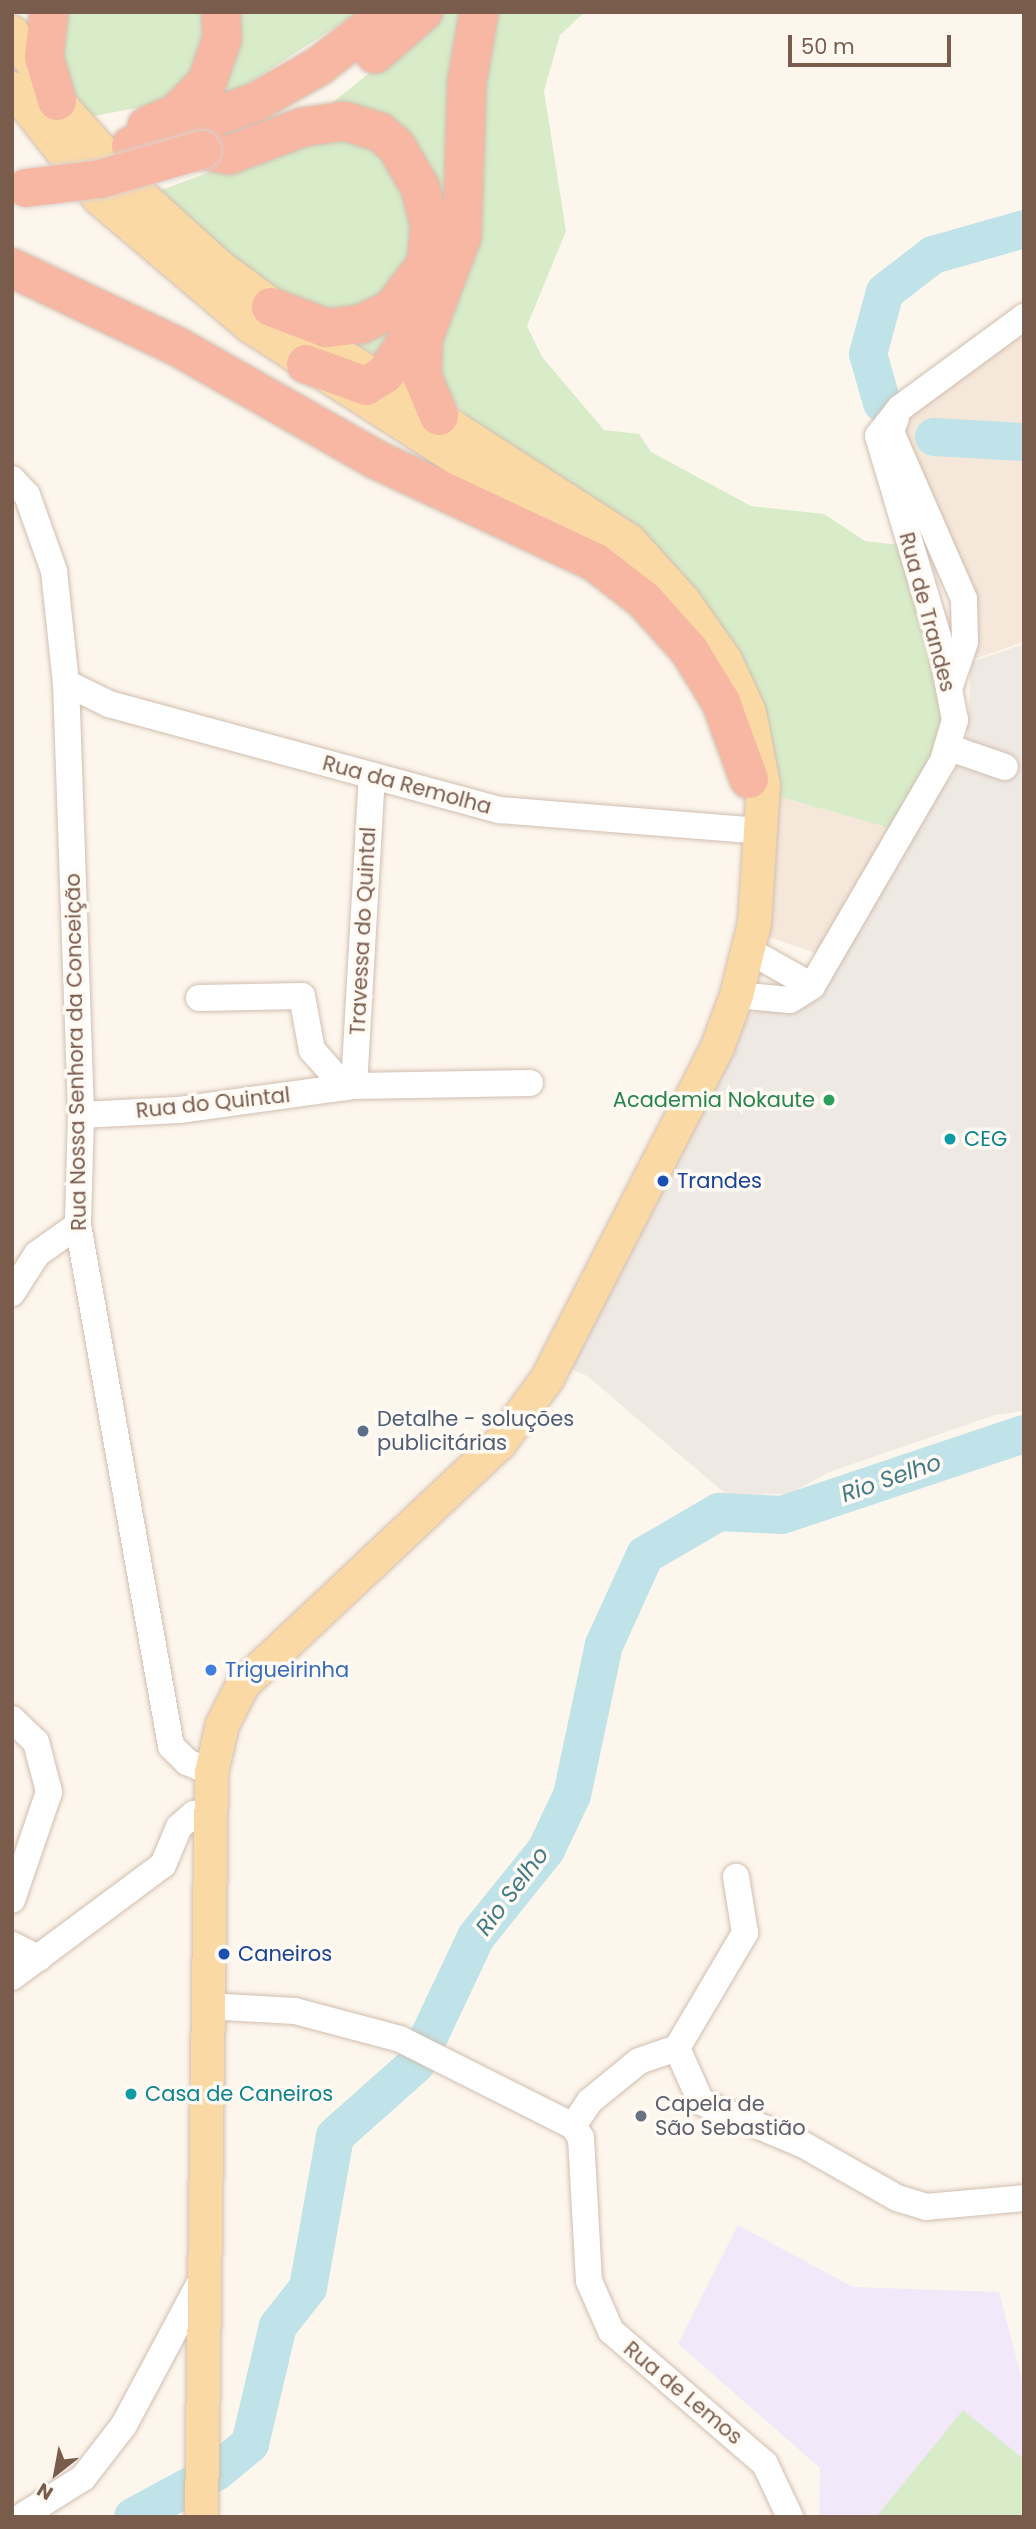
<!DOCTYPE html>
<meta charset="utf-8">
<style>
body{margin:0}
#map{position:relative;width:1036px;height:2529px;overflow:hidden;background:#fdf6ec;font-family:Poppins,sans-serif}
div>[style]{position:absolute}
.residential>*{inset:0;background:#f5e8da}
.industrial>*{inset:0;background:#efe9e4}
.education>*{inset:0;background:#f3e8fa}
.green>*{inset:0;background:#d8ecc9}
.river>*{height:38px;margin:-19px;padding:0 19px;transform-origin:19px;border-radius:19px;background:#bfe3e8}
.roads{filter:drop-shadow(0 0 2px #d1beb0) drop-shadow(0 0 2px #d1beb0)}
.minor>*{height:26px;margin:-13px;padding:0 13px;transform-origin:13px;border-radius:13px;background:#fff}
.major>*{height:33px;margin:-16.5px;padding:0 16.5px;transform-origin:16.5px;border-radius:16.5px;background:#fbd9a5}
.highway>*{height:38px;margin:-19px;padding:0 19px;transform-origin:19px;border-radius:19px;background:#f7b7a3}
.bridges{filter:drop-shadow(0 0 2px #dad1cd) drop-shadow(0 0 2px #dad1cd)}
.highway-bridge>*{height:38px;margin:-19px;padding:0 19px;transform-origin:19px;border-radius:19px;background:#f7b7a3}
.dots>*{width:19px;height:19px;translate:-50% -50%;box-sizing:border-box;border:4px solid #fffaf3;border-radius:50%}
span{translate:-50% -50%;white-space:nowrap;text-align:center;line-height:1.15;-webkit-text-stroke:7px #fffaf3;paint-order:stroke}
.street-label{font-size:21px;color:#7a5c4d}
.leisure-label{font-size:21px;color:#27864d}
.right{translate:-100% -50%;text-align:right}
.culture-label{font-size:21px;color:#0d838f}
.left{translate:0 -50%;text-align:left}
.transit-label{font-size:21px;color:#164399}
.service-label{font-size:21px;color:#4e5e75}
.shop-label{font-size:21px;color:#366cbe}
.worship-label{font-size:21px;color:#5b616d}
.water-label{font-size:23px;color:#437c86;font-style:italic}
.frame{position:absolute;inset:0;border:14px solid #7a5c4d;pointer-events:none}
.north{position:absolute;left:21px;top:2438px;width:70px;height:70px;-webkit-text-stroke:5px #fffaf3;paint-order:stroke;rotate:211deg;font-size:19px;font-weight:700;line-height:28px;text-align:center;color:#7a5c4d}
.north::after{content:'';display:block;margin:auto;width:24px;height:32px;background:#7a5c4d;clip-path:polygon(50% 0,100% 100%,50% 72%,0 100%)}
.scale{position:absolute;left:788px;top:35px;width:163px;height:32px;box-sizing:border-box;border:4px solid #7a5c4d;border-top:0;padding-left:9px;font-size:21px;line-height:24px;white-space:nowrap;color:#7a5c4d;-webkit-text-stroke:5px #fffaf3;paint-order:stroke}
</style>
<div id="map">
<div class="residential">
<i style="clip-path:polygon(1024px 328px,1024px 642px,971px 660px,899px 427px,915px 405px)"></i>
<i style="clip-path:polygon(774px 795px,896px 830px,821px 955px,766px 936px,776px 863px)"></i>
</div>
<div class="industrial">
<i style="clip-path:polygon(1024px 644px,1024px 1411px,995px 1415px,829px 1472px,790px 1494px,727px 1495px,587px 1376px,558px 1362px,736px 1009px,753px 1013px,763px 1002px,790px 1000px,905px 833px,953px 775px,967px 743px,971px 662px)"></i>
</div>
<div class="education">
<i style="clip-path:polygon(738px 2225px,853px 2287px,999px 2292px,1024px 2387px,1024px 2517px,819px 2517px,820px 2468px,678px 2344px)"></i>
</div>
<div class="green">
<i style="clip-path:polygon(64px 12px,207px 12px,205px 54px,173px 94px,156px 104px,85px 118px,71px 101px,58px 26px)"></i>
<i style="clip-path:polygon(233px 12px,359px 12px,225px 98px,218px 89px)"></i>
<i style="clip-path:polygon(444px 12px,470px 12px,456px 201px,441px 209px,326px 108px)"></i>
<i style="clip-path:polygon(493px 12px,585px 12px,560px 35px,544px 91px,566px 231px,527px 326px,542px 357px,604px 430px,639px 434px,651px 452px,751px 506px,824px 514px,865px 541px,899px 545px,948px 718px,937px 760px,896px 830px,774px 795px,760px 716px,446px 394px,436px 337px,477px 149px)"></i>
<i style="clip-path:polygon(297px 140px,364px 140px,396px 169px,415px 238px,399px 283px,357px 313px,288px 304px,156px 192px)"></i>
<i style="clip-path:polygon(400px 328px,380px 357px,344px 339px)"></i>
<i style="clip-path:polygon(963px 2410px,1024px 2459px,1024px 2517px,876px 2517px)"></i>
</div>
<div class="river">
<i style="left:882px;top:403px;width:51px;rotate:-105.9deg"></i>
<i style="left:868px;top:354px;width:64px;rotate:-74.7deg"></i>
<i style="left:885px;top:292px;width:61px;rotate:-37.6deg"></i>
<i style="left:933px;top:255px;width:95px;rotate:-15.9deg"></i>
<i style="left:934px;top:437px;width:90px;rotate:3.2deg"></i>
<i style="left:133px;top:2517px;width:94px;rotate:-28.5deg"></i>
<i style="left:216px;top:2472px;width:44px;rotate:-39.5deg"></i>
<i style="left:250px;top:2444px;width:121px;rotate:-76.7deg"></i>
<i style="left:278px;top:2326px;width:48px;rotate:-51.7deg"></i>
<i style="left:308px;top:2288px;width:154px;rotate:-79.9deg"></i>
<i style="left:335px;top:2136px;width:108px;rotate:-41.6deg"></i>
<i style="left:416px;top:2064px;width:140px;rotate:-64.7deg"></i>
<i style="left:476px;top:1937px;width:112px;rotate:-51.2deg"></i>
<i style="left:546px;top:1850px;width:61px;rotate:-64.7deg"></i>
<i style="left:572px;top:1795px;width:153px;rotate:-78deg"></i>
<i style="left:604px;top:1645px;width:99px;rotate:-65.5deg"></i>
<i style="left:645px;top:1555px;width:86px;rotate:-30.2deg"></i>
<i style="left:719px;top:1512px;width:63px;rotate:2.7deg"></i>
<i style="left:782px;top:1515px;width:255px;rotate:-18.5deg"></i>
</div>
<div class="roads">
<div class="minor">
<i style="left:896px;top:418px;width:15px;rotate:110deg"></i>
<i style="left:891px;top:432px;width:182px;rotate:66.4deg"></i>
<i style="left:964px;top:599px;width:43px;rotate:88.7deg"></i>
<i style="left:965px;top:642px;width:46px;rotate:108.8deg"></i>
<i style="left:12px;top:479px;width:22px;rotate:47deg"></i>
<i style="left:27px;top:495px;width:81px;rotate:70.4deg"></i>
<i style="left:54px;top:571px;width:113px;rotate:83.9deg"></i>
<i style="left:66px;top:683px;width:432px;rotate:88deg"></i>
<i style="left:81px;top:1115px;width:110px;rotate:91.6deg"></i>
<i style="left:78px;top:1225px;width:529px;rotate:79.88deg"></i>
<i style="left:171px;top:1746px;width:23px;rotate:45deg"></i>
<i style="left:187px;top:1762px;width:26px;rotate:23deg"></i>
<i style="left:66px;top:683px;width:48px;rotate:26deg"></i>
<i style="left:109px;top:704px;width:405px;rotate:15.2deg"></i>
<i style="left:500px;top:810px;width:260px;rotate:4.6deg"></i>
<i style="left:947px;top:747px;width:61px;rotate:19deg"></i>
<i style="left:748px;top:950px;width:73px;rotate:29.4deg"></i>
<i style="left:736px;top:995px;width:54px;rotate:5.3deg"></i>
<i style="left:790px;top:1000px;width:26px;rotate:-32deg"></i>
<i style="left:812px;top:986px;width:260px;rotate:-59.8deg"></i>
<i style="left:943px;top:761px;width:43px;rotate:-73.7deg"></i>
<i style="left:955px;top:720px;width:74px;rotate:-100.9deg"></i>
<i style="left:941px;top:647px;width:220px;rotate:-106.6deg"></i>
<i style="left:878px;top:436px;width:36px;rotate:-52deg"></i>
<i style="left:900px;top:408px;width:154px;rotate:-36.3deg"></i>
<i style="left:199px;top:998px;width:103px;rotate:-1.1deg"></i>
<i style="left:302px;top:996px;width:55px;rotate:79.5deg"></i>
<i style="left:312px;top:1050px;width:50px;rotate:48.3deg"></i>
<i style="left:354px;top:1086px;width:311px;rotate:-86.7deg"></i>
<i style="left:81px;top:1115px;width:98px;rotate:-2.9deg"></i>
<i style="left:179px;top:1110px;width:177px;rotate:-7.8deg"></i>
<i style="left:354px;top:1086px;width:176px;rotate:-1deg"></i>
<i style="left:12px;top:1293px;width:46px;rotate:-57.3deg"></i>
<i style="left:37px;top:1254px;width:50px;rotate:-35.3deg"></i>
<i style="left:12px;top:1719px;width:33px;rotate:44deg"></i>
<i style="left:36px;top:1742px;width:52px;rotate:75.4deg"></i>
<i style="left:49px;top:1792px;width:114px;rotate:108.9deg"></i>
<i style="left:12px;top:1945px;width:30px;rotate:26deg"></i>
<i style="left:12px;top:1977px;width:188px;rotate:-36.6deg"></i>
<i style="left:163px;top:1865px;width:41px;rotate:-67.2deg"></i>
<i style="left:179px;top:1827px;width:20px;rotate:-41deg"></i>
<i style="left:194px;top:1814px;width:17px"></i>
<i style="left:207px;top:2006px;width:88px;rotate:3.3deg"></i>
<i style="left:295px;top:2011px;width:109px;rotate:14.9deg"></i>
<i style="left:400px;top:2039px;width:194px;rotate:26.7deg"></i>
<i style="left:573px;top:2126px;width:14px;rotate:56deg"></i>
<i style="left:581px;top:2138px;width:143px;rotate:86.8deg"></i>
<i style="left:589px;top:2281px;width:55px;rotate:66.3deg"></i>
<i style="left:611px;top:2331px;width:203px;rotate:40.8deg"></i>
<i style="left:765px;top:2464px;width:59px;rotate:64.7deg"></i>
<i style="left:677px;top:2048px;width:134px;rotate:-59.4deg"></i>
<i style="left:745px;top:1933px;width:57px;rotate:-99.1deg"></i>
<i style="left:573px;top:2126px;width:30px;rotate:-56deg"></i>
<i style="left:590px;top:2101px;width:63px;rotate:-39.2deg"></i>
<i style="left:639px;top:2061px;width:40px;rotate:-18.9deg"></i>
<i style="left:677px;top:2048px;width:59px;rotate:66deg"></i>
<i style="left:701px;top:2102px;width:109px;rotate:22.6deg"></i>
<i style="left:802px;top:2144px;width:109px;rotate:29.6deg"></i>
<i style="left:897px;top:2198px;width:30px;rotate:17deg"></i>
<i style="left:926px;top:2207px;width:98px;rotate:-5.2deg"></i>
<i style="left:21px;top:2517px;width:73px;rotate:-32.2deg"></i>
<i style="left:83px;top:2478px;width:67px;rotate:-52.3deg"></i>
<i style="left:124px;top:2425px;width:170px;rotate:-61.9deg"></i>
</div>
<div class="major">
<i style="left:12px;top:32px;width:82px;rotate:56.9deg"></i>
<i style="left:57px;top:101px;width:132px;rotate:48.1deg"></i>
<i style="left:145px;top:199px;width:100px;rotate:42.2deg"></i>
<i style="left:219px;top:266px;width:133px;rotate:36.4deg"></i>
<i style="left:326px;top:345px;width:360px;rotate:32.8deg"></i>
<i style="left:629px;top:540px;width:81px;rotate:48deg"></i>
<i style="left:683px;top:600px;width:73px;rotate:55deg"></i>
<i style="left:725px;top:660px;width:57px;rotate:65.2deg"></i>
<i style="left:749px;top:712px;width:73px;rotate:79deg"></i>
<i style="left:763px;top:784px;width:139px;rotate:93.7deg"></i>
<i style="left:754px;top:923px;width:74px;rotate:104deg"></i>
<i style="left:736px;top:995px;width:55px;rotate:110.1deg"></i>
<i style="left:717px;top:1047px;width:372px;rotate:117.2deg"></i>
<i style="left:547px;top:1378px;width:81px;rotate:126.4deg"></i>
<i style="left:499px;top:1443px;width:351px;rotate:136.8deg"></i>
<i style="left:243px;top:1683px;width:46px;rotate:117.1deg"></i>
<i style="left:222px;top:1724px;width:49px;rotate:102.9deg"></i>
<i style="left:211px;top:1772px;width:745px;rotate:90.77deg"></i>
<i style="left:12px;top:88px;width:140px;rotate:51.7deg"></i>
<i style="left:99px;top:198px;width:198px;rotate:40.3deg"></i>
<i style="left:250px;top:326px;width:431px;rotate:32.6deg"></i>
</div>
<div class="highway">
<i style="left:49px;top:12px;width:45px;rotate:96.3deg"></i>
<i style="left:44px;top:57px;width:46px;rotate:73.5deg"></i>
<i style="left:375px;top:54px;width:64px;rotate:-41.2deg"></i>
<i style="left:147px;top:126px;width:33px;rotate:-23deg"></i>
<i style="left:177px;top:113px;width:43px;rotate:-45.9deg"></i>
<i style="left:207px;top:82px;width:46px;rotate:-70.8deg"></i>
<i style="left:222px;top:39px;width:27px;rotate:-92deg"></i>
<i style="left:131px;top:146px;width:130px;rotate:-19.3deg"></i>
<i style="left:254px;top:103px;width:75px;rotate:-29.6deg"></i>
<i style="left:319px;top:66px;width:88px;rotate:-37.6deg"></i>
<i style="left:202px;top:150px;width:27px;rotate:10deg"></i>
<i style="left:229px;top:155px;width:79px;rotate:-20.7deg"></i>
<i style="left:303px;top:127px;width:41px;rotate:-8.3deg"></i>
<i style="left:344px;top:121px;width:38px;rotate:17deg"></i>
<i style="left:380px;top:132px;width:21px;rotate:41deg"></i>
<i style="left:396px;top:146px;width:48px;rotate:59.7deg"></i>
<i style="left:420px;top:187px;width:40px;rotate:75.6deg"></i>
<i style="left:430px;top:226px;width:38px;rotate:96deg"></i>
<i style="left:426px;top:264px;width:56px;rotate:127.1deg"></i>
<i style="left:392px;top:309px;width:34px;rotate:154deg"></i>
<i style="left:361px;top:324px;width:35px;rotate:173deg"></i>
<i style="left:326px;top:328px;width:59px;rotate:-159.1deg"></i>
<i style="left:12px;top:268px;width:184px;rotate:25.4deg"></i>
<i style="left:178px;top:347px;width:227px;rotate:29.6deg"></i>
<i style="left:375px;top:459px;width:243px;rotate:25.1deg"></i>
<i style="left:595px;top:562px;width:62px;rotate:37.8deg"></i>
<i style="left:644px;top:600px;width:67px;rotate:48deg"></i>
<i style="left:689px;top:650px;width:61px;rotate:58.4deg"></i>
<i style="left:721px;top:702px;width:82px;rotate:70deg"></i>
<i style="left:306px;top:364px;width:64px;rotate:20.1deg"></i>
<i style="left:366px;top:386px;width:22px;rotate:-32deg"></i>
<i style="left:385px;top:374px;width:66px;rotate:-56.1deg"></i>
<i style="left:439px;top:416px;width:43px;rotate:-113deg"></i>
<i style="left:422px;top:376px;width:37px;rotate:-88deg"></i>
<i style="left:423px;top:339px;width:110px;rotate:-69.3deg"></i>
<i style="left:462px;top:236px;width:155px;rotate:-88.2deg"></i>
<i style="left:467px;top:81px;width:70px;rotate:-80.1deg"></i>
</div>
</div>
<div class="bridges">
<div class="highway-bridge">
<i style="left:26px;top:188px;width:75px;rotate:-6.9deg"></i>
<i style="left:100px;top:179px;width:106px;rotate:-15.9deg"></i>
</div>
</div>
<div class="dots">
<i style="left:829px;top:1100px;background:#2e9e5b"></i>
<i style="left:950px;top:1139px;background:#0f9aa8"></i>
<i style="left:663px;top:1181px;background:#1a4fb4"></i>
<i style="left:363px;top:1431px;background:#5c6f8a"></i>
<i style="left:211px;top:1670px;background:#3f7fe0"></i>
<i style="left:224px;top:1954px;background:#1a4fb4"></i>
<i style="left:131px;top:2094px;background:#0f9aa8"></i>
<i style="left:641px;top:2116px;background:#6b7280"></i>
</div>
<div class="street-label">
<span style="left:927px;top:612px;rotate:75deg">Rua de Trandes</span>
<span style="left:407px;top:785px;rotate:15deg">Rua da Remolha</span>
<span style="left:363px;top:931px;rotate:-87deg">Travessa do Quintal</span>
<span style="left:76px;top:1052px;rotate:-91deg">Rua Nossa Senhora da Conceição</span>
<span style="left:213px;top:1103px;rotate:-6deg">Rua do Quintal</span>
<span style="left:683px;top:2393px;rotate:40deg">Rua de Lemos</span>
</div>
<div class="leisure-label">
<span class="right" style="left:815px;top:1100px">Academia Nokaute</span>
</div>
<div class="culture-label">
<span class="left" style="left:964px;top:1139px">CEG</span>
<span class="left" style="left:145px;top:2094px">Casa de Caneiros</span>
</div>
<div class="transit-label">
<span class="left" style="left:677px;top:1181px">Trandes</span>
<span class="left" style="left:238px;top:1954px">Caneiros</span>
</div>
<div class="service-label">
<span class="left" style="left:377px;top:1431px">Detalhe - soluções<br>publicitárias</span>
</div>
<div class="shop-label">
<span class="left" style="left:225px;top:1670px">Trigueirinha</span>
</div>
<div class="worship-label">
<span class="left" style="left:655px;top:2116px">Capela de<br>São Sebastião</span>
</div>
<div class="water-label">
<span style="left:891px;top:1478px;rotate:-19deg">Rio Selho</span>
<span style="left:512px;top:1891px;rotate:-53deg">Rio Selho</span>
</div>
<div class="frame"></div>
<div class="north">N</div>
<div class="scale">50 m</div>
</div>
